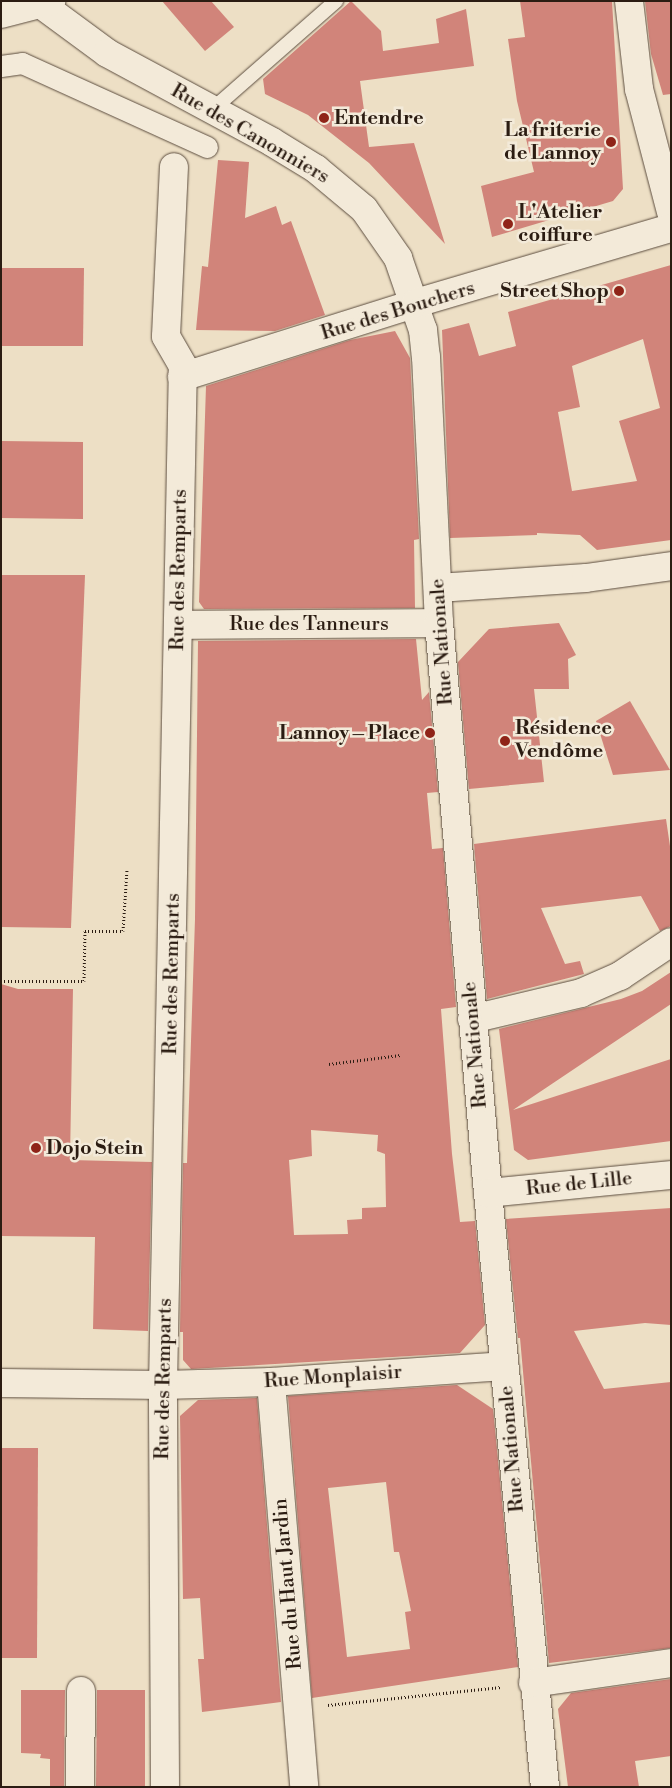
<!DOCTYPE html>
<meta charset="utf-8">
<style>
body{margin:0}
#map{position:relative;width:672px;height:1788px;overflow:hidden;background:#eddfc5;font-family:"Libre Bodoni",serif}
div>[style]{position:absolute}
.building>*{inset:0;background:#d1847a}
.path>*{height:3px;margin-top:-1.5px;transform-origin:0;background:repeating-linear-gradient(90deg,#2b1c12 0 1px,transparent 0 3.5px)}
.roads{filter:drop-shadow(0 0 1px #5c4d3f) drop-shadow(0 0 1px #5c4d3f)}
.service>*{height:14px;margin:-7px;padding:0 7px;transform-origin:7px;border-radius:7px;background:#f3ead9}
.pedestrian>*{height:21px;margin:-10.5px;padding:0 10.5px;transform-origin:10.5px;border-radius:10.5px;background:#f3ead9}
.minor>*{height:28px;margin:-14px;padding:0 14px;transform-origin:14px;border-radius:14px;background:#f3ead9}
.tertiary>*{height:28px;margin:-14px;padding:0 14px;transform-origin:14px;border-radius:14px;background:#f3ead9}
.secondary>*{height:28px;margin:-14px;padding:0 14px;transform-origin:14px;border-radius:14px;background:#f3ead9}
.dots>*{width:14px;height:14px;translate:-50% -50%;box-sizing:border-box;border:2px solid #f3ead9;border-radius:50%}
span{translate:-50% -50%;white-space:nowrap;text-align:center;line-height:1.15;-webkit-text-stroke:5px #f3ead9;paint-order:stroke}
.poi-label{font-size:20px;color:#2b1c12;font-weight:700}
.left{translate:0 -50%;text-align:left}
.right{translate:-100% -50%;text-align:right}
.street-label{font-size:20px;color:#2b1c12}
.frame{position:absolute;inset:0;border:2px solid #2b1c12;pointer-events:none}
</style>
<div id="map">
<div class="building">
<i style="clip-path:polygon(162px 1px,211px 1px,234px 27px,205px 51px)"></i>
<i style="clip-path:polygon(351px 1px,381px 31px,383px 51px,439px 43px,436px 19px,466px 9px,474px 66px,360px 81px,369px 147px,414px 143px,445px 244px,369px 163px,308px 115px,265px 94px,263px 79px)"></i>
<i style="clip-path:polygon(520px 1px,612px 1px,623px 189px,613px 201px,492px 237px,481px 186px,534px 172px,517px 101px,508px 39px,525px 37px)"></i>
<i style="clip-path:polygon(645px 1px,671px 1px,671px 94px,663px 95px,651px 54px)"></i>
<i style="clip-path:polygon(218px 160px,249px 162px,245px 218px,276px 206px,282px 225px,291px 221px,325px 315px,275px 331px,196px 330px,202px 266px,208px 267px)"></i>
<i style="clip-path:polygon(evenodd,671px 265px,671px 540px,597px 550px,580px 535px,537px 533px,537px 535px,450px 538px,442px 330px,469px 323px,479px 356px,516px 346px,508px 312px,671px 265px,643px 339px,660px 408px,619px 421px,637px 481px,572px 491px,558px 412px,580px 407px,572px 366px,643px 339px)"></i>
<i style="clip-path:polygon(1px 268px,84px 268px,83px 346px,1px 346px)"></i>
<i style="clip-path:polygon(395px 331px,410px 358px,419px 539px,414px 540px,415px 608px,204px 609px,199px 602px,206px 386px,350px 340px)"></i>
<i style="clip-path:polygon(1px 441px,83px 442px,83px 519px,1px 518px)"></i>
<i style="clip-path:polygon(1px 575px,85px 575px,71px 928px,1px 927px)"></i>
<i style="clip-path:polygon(559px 623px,576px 655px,568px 659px,569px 689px,534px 689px,544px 782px,469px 789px,458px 662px,489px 629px)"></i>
<i style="clip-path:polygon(evenodd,416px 639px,422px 700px,429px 692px,438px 792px,427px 793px,432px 849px,443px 848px,456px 1007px,441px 1009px,452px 1154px,460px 1222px,475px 1221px,485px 1325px,460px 1353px,191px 1369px,183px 1360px,183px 1332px,180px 1332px,183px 1163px,187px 1163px,195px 919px,198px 641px,416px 639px,311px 1130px,378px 1135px,377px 1151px,385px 1154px,386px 1207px,362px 1208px,362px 1219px,347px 1220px,348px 1234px,294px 1235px,289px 1160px,312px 1156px,311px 1130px)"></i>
<i style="clip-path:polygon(630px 701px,670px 770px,613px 775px,596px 721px)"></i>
<i style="clip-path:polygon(666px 819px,671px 853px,671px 926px,660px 931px,641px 896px,541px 908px,565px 964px,580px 961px,584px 974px,487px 999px,474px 844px)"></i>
<i style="clip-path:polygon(671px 972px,671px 1004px,513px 1110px,671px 1059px,671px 1141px,528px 1160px,514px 1150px,499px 1029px,621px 999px,642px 991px)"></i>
<i style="clip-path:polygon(1px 984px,18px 989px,73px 989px,70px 1160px,152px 1162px,148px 1331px,93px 1329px,95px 1237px,1px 1236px)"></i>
<i style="clip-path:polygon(671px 1208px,671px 1325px,645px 1323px,574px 1331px,604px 1389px,671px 1382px,671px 1648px,549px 1663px,520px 1338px,518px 1338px,506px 1219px)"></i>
<i style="clip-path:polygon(evenodd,457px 1385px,493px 1409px,518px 1667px,312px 1698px,288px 1396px,457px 1385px,386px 1482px,394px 1552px,399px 1552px,411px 1611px,405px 1612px,410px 1649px,347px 1657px,328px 1488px,386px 1482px)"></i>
<i style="clip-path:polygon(257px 1398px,281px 1702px,202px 1712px,198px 1659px,204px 1659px,200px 1598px,183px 1599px,180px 1416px,198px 1400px)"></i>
<i style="clip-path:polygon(1px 1448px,38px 1448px,37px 1658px,1px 1658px)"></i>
<i style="clip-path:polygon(671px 1679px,671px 1756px,635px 1761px,639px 1787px,568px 1787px,558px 1709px,571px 1693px)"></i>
<i style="clip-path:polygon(21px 1690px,65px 1690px,64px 1787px,50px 1787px,50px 1759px,40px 1758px,41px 1754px,21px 1753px)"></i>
<i style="clip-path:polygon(97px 1690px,145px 1690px,145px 1787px,96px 1787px)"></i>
</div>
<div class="path">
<i style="left:1px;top:981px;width:83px"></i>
<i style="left:84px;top:981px;width:50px;rotate:-88.9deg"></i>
<i style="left:85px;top:931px;width:38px"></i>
<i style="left:123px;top:931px;width:62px;rotate:-86.3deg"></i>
<i style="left:329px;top:1064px;width:72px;rotate:-7.2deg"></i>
<i style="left:328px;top:1705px;width:174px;rotate:-5.9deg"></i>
</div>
<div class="roads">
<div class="service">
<i style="left:213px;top:109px;width:164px;rotate:-41.3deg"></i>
</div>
<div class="pedestrian">
<i style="left:1px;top:66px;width:21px;rotate:-8deg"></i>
<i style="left:22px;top:63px;width:203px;rotate:24.4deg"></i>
</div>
<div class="minor">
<i style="left:182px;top:377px;width:245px;rotate:-17.5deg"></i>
<i style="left:178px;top:625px;width:261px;rotate:-0.4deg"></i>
<i style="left:472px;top:1019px;width:112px;rotate:-13.4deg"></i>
<i style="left:581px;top:993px;width:43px;rotate:-23.6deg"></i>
<i style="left:620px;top:976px;width:61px;rotate:-33.7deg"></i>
<i style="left:488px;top:1193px;width:597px;rotate:84.52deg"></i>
<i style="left:271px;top:1382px;width:406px;rotate:85.3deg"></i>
<i style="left:1px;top:1383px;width:162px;rotate:0.7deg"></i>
<i style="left:163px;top:1385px;width:108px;rotate:-1.6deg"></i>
<i style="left:271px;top:1382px;width:234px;rotate:-3.9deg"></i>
<i style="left:533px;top:1683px;width:139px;rotate:-8.2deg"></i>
<i style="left:80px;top:1787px;width:96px;rotate:-89.4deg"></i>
<i style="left:165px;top:1787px;width:402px;rotate:-90.3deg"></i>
<i style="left:163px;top:1385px;width:1019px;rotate:-88.88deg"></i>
<i style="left:183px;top:366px;width:34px;rotate:-120deg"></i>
<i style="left:166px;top:336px;width:169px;rotate:-87.3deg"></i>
</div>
<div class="tertiary">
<i style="left:438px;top:588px;width:148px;rotate:-3.9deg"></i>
<i style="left:586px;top:578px;width:86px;rotate:-8deg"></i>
</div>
<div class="secondary">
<i style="left:629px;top:1px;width:89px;rotate:83.5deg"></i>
<i style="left:639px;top:89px;width:127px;rotate:75.4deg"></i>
<i style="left:42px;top:5px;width:81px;rotate:36.4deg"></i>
<i style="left:107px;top:53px;width:187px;rotate:28.3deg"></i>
<i style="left:272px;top:142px;width:52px;rotate:31.5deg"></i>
<i style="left:316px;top:169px;width:62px;rotate:39.8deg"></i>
<i style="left:364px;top:209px;width:60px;rotate:55.2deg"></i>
<i style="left:398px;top:258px;width:76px;rotate:70.9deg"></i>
<i style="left:423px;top:330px;width:27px;rotate:84deg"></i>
<i style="left:426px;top:357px;width:266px;rotate:87.2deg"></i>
<i style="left:439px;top:623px;width:572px;rotate:85.09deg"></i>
<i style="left:488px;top:1193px;width:184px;rotate:-5.6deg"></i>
<i style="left:1px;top:14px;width:52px;rotate:-14.6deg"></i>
<i style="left:416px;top:303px;width:266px;rotate:-16.4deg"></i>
</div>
</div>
<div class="dots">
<i style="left:324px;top:118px;background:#8f2418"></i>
<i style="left:611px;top:142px;background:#8f2418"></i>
<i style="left:508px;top:224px;background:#8f2418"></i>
<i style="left:619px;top:291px;background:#8f2418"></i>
<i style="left:430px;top:733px;background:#8f2418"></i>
<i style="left:505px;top:741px;background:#8f2418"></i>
<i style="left:36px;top:1148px;background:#8f2418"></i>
</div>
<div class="poi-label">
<span class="left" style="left:334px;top:118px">Entendre</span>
<span class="right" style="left:601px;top:142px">La friterie<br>de Lannoy</span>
<span class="left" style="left:518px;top:224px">L'Atelier<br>coiffure</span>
<span class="right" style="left:609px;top:291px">Street Shop</span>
<span class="left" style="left:515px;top:740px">Résidence<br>Vendôme</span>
<span class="right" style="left:420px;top:733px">Lannoy – Place</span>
<span class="left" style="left:46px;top:1148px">Dojo Stein</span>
</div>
<div class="street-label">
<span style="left:250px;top:134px;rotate:30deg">Rue des Canonniers</span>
<span style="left:398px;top:311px;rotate:-17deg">Rue des Bouchers</span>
<span style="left:179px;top:570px;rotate:-89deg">Rue des Remparts</span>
<span style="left:309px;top:624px">Rue des Tanneurs</span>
<span style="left:442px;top:642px;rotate:-94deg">Rue Nationale</span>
<span style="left:172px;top:974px;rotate:-89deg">Rue des Remparts</span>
<span style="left:475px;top:1045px;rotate:-95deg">Rue Nationale</span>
<span style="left:579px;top:1184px;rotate:-6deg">Rue de Lille</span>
<span style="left:333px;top:1377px;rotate:-4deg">Rue Monplaisir</span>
<span style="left:164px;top:1379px;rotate:-89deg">Rue des Remparts</span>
<span style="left:512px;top:1449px;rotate:-95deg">Rue Nationale</span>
<span style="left:288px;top:1584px;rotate:-95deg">Rue du Haut Jardin</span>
</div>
<div class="frame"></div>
</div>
